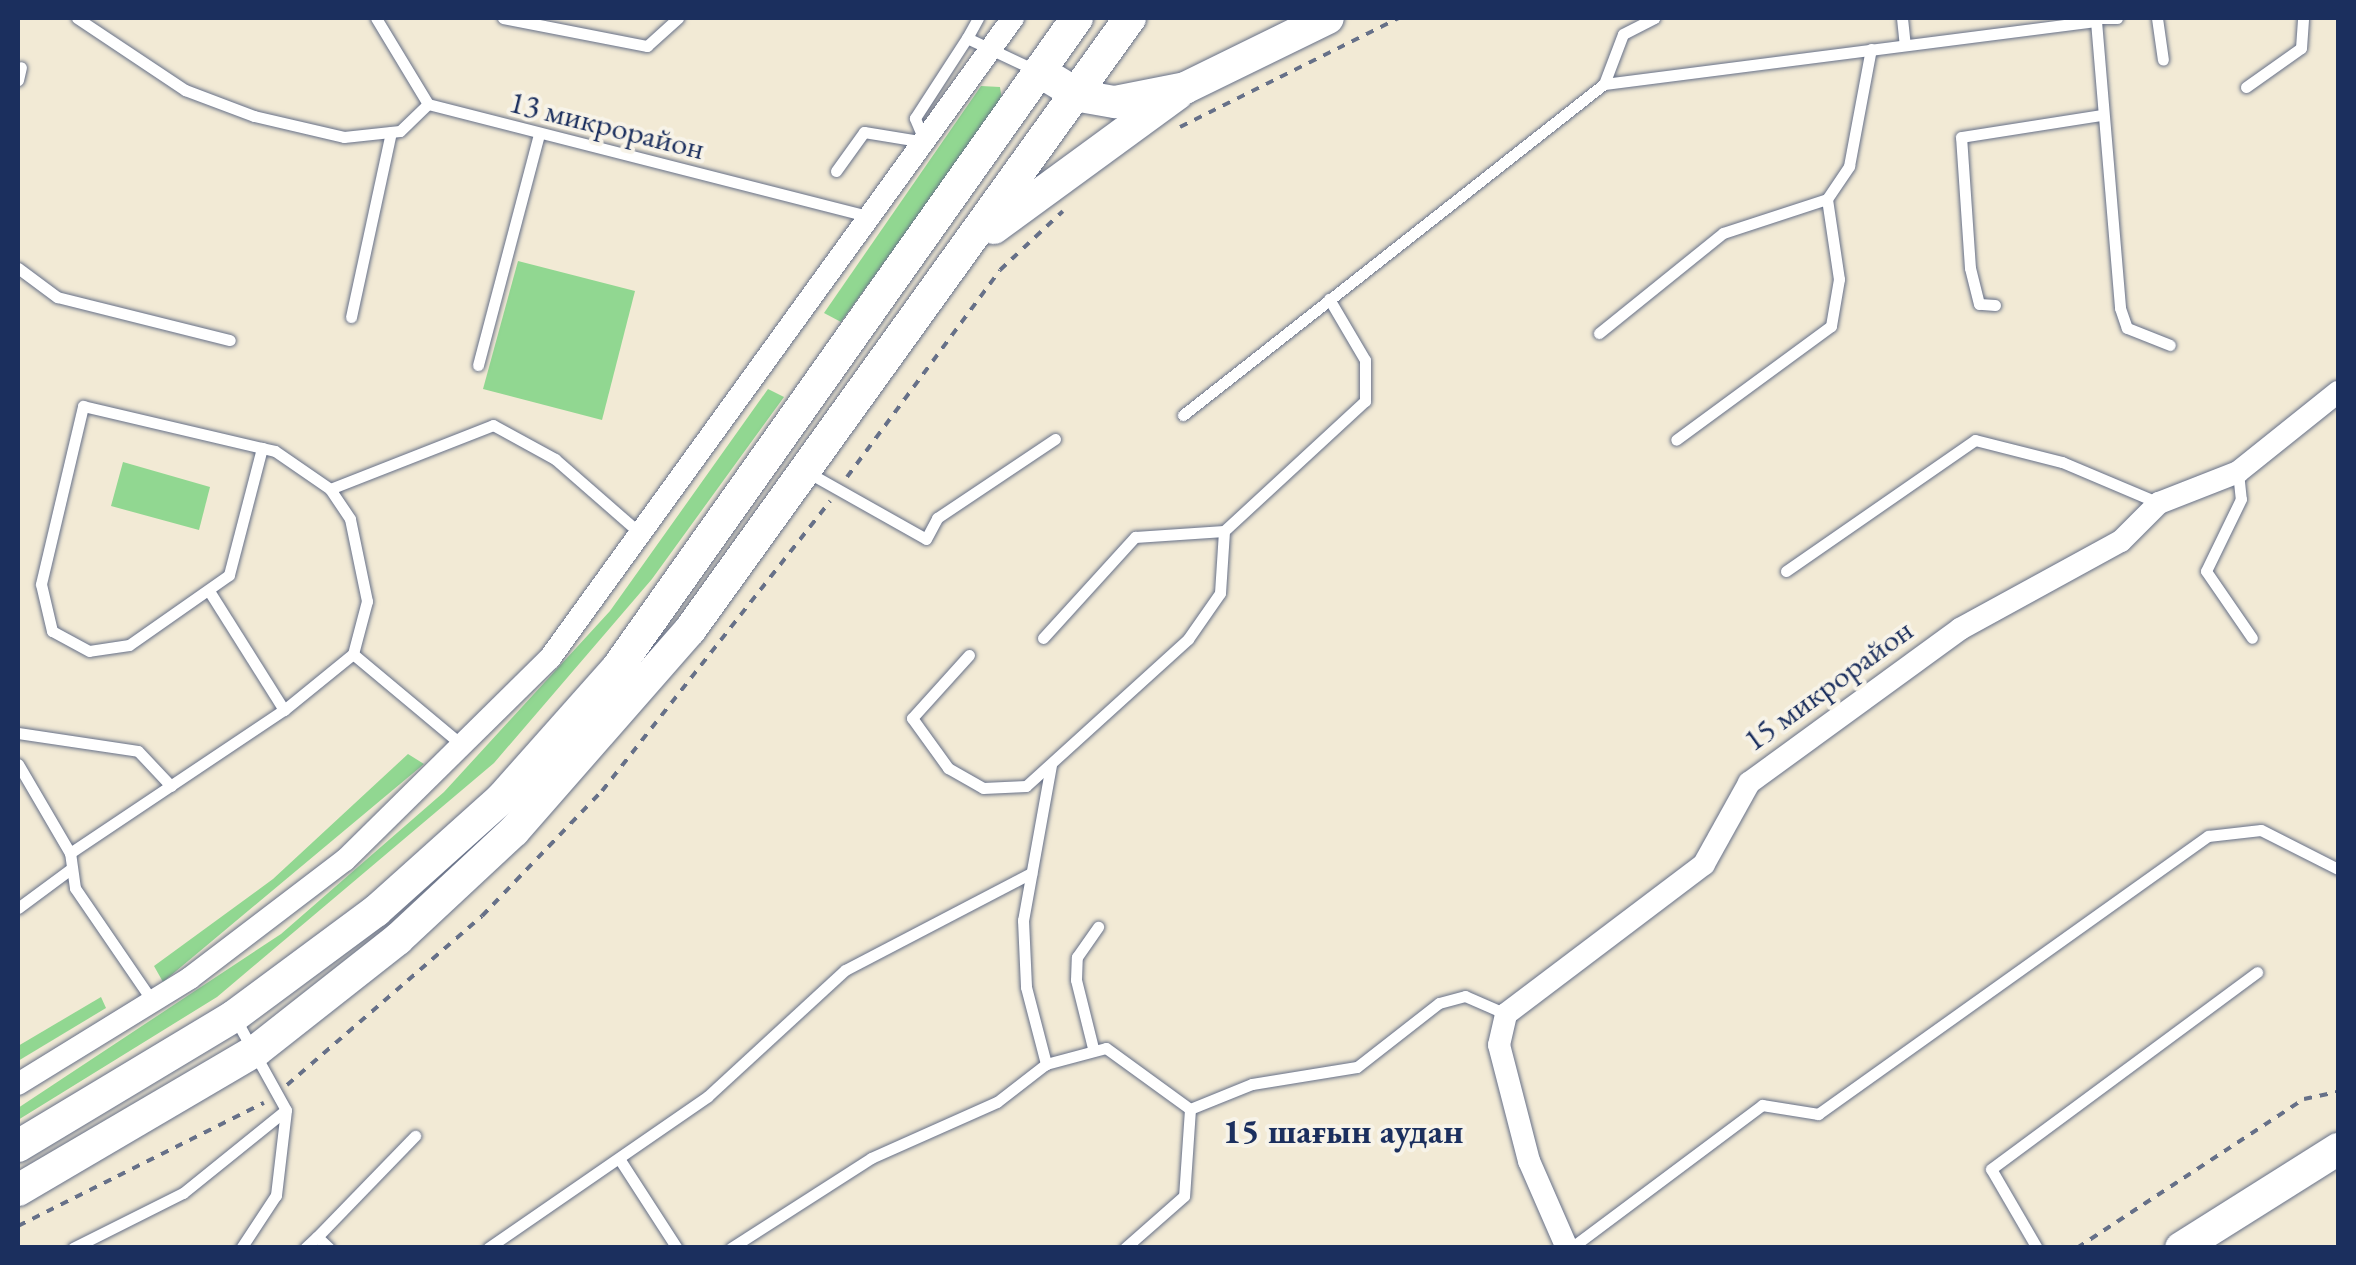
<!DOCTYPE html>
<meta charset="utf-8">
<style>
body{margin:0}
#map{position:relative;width:2356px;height:1265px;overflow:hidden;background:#f2ead5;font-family:"EB Garamond",serif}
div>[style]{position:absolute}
.green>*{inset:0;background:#91d791}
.path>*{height:4px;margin-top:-2px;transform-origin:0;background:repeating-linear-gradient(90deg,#667088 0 8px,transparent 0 16px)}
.roads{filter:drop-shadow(0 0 2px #667088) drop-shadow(0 0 2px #667088)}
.lane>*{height:11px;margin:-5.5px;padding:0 5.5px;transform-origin:5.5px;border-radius:5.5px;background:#fff}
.street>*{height:22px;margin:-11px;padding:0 11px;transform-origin:11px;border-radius:11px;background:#fff}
.secondary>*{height:32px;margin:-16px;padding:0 16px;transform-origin:16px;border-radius:16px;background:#fff}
span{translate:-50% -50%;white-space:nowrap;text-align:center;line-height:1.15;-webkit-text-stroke:8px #f7f3e8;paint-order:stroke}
.street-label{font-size:32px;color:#1b2f5e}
.neighbourhood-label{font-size:35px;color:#1b2f5e;font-weight:700}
.frame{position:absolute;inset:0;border:20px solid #1b2f5e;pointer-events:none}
</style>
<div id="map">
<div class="green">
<i style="clip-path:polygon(981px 86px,1000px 87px,1002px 100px,841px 322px,824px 313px)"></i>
<i style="clip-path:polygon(518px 261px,635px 291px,602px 420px,483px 389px)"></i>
<i style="clip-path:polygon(768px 389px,784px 397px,652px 579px,494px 763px,217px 997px,18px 1120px,18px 1108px,281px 934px,444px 792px,610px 611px)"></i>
<i style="clip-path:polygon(123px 462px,210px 487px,199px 530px,111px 506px)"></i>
<i style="clip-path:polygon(408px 754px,424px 764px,163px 982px,154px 966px,273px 879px)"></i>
<i style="clip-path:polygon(101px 997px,106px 1008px,18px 1061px,18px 1046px)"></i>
</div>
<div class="path">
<i style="left:1180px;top:127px;width:245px;rotate:-26.5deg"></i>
<i style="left:847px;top:477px;width:257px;rotate:-53.5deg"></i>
<i style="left:1000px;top:270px;width:86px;rotate:-43.1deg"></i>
<i style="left:287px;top:1085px;width:258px;rotate:-40.9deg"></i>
<i style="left:482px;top:916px;width:173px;rotate:-46.2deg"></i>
<i style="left:602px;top:791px;width:369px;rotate:-51.8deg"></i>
<i style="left:18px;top:1226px;width:275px;rotate:-26.6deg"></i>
<i style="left:2077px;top:1248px;width:272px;rotate:-33.3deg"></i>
<i style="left:2304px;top:1099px;width:35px;rotate:-12deg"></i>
</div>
<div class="roads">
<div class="lane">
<i style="left:77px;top:18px;width:130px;rotate:33.7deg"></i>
<i style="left:185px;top:90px;width:74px;rotate:20.6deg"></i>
<i style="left:254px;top:116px;width:92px;rotate:13.1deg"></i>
<i style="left:344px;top:137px;width:56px;rotate:-6.1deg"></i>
<i style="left:400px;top:131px;width:39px;rotate:-44deg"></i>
<i style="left:376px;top:18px;width:100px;rotate:58.8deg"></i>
<i style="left:428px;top:104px;width:457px;rotate:14.3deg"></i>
<i style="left:503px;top:18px;width:147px;rotate:11deg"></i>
<i style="left:647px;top:46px;width:42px;rotate:-42.1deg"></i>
<i style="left:1902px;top:18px;width:27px;rotate:84deg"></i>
<i style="left:2095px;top:18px;width:22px"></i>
<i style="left:2157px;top:18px;width:42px;rotate:81.9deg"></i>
<i style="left:967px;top:38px;width:23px;rotate:-61deg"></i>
<i style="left:18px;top:80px;width:13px;rotate:-77deg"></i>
<i style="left:1604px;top:84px;width:53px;rotate:-69.2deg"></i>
<i style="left:1623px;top:34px;width:35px;rotate:-27deg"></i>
<i style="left:2246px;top:87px;width:67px;rotate:-35.3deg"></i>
<i style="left:2301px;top:48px;width:30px;rotate:-86deg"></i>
<i style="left:925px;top:142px;width:26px;rotate:-113deg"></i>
<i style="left:915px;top:118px;width:95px;rotate:-57deg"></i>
<i style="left:967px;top:38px;width:75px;rotate:25.2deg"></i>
<i style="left:836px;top:171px;width:48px;rotate:-54.3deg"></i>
<i style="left:864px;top:132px;width:62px;rotate:9.3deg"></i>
<i style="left:1827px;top:199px;width:40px;rotate:-56deg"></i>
<i style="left:1849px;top:166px;width:119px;rotate:-79.4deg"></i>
<i style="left:18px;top:268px;width:49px;rotate:36.6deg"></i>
<i style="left:57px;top:297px;width:178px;rotate:14deg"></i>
<i style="left:1995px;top:305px;width:16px;rotate:-176deg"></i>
<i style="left:1979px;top:304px;width:37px;rotate:-104deg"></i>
<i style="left:1970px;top:268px;width:131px;rotate:-93.9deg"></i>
<i style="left:1961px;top:137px;width:142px;rotate:-8.9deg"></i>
<i style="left:351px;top:317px;width:189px;rotate:-77.8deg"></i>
<i style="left:1599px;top:333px;width:159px;rotate:-38.9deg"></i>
<i style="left:1723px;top:233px;width:109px;rotate:-18.1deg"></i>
<i style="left:1827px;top:199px;width:81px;rotate:81.5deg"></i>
<i style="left:1839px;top:279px;width:48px;rotate:99.7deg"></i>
<i style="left:1831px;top:326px;width:192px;rotate:143.7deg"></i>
<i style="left:478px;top:365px;width:235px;rotate:-75.2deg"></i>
<i style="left:1183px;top:415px;width:536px;rotate:-38.18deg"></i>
<i style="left:1604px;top:84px;width:496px;rotate:-7.3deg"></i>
<i style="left:2096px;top:21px;width:288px;rotate:85.2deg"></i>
<i style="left:2120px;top:308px;width:21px;rotate:71deg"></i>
<i style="left:2127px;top:328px;width:46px;rotate:21.6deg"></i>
<i style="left:262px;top:448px;width:131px;rotate:104.6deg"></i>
<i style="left:229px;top:575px;width:122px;rotate:145deg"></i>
<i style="left:129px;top:645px;width:40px;rotate:171.5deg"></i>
<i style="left:89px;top:651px;width:42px;rotate:-151.6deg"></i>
<i style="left:52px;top:631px;width:48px;rotate:-103.2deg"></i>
<i style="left:41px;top:584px;width:183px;rotate:-76.7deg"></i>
<i style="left:83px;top:406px;width:184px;rotate:13.2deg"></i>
<i style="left:262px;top:448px;width:13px;rotate:13deg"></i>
<i style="left:275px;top:451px;width:67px;rotate:34.6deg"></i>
<i style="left:330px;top:489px;width:36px;rotate:56deg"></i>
<i style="left:350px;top:519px;width:84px;rotate:78.3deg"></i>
<i style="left:367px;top:601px;width:55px;rotate:104.8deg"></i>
<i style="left:353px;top:654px;width:142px;rotate:39.9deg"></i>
<i style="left:2238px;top:472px;width:27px;rotate:84deg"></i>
<i style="left:2241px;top:499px;width:80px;rotate:115.9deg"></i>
<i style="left:2206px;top:571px;width:81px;rotate:55.5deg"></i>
<i style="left:809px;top:473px;width:134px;rotate:29.4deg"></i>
<i style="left:926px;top:539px;width:24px;rotate:-62deg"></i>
<i style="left:937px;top:518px;width:142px;rotate:-33.8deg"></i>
<i style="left:330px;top:489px;width:175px;rotate:-21.4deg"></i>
<i style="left:493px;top:425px;width:71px;rotate:28.7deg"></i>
<i style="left:555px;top:459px;width:114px;rotate:41.1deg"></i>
<i style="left:1786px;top:571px;width:230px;rotate:-34.7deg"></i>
<i style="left:1975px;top:440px;width:90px;rotate:14.2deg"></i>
<i style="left:2062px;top:462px;width:105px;rotate:22.9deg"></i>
<i style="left:1043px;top:638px;width:137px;rotate:-47.7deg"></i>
<i style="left:1135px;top:537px;width:89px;rotate:-3.9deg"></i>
<i style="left:1224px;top:531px;width:192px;rotate:-42.7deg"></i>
<i style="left:1365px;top:401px;width:41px;rotate:-90deg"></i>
<i style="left:1365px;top:360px;width:71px;rotate:-120.5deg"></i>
<i style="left:969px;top:655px;width:85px;rotate:132.1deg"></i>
<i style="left:912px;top:718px;width:62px;rotate:54.2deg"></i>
<i style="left:948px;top:768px;width:40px;rotate:29.7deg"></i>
<i style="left:983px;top:788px;width:43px;rotate:-2.7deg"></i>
<i style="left:1026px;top:786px;width:219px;rotate:-42.2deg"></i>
<i style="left:1188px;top:639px;width:56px;rotate:-55.2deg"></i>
<i style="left:1220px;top:593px;width:62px;rotate:-86.3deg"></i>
<i style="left:284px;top:710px;width:89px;rotate:-39.1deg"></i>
<i style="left:18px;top:733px;width:121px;rotate:8.5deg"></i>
<i style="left:138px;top:751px;width:48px;rotate:46.7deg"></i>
<i style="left:18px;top:764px;width:103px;rotate:59.7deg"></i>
<i style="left:1051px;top:765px;width:158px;rotate:100.2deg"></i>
<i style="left:1023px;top:920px;width:67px;rotate:87.4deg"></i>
<i style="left:1026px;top:987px;width:80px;rotate:75.4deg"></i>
<i style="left:1046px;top:1064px;width:62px;rotate:-14.9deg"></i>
<i style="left:1106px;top:1048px;width:104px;rotate:36deg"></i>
<i style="left:1190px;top:1109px;width:87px;rotate:93.9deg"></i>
<i style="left:1184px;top:1196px;width:79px;rotate:138.6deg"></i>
<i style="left:18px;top:908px;width:67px;rotate:-36.5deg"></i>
<i style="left:153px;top:1002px;width:138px;rotate:-124.4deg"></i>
<i style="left:75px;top:888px;width:35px;rotate:-98deg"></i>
<i style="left:70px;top:853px;width:257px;rotate:-33.8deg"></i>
<i style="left:284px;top:710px;width:141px;rotate:-122.2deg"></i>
<i style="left:235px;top:1018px;width:105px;rotate:61deg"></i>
<i style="left:286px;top:1110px;width:86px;rotate:96.7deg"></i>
<i style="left:276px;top:1195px;width:64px;rotate:123.4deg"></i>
<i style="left:1093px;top:1048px;width:70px;rotate:-104deg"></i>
<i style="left:1076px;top:980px;width:23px;rotate:-88deg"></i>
<i style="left:1077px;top:957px;width:37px;rotate:-55deg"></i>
<i style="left:1190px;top:1109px;width:67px;rotate:-22deg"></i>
<i style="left:1252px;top:1084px;width:106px;rotate:-9.2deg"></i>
<i style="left:1357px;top:1067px;width:104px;rotate:-38deg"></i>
<i style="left:1439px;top:1003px;width:27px;rotate:-15deg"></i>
<i style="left:1465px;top:996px;width:45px;rotate:23.7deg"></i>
<i style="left:620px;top:1160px;width:105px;rotate:57.1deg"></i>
<i style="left:73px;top:1248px;width:123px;rotate:-26.6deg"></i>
<i style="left:183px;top:1193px;width:132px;rotate:-38.9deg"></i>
<i style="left:305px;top:1248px;width:16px;rotate:-43deg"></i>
<i style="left:329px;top:1248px;width:16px;rotate:-137deg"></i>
<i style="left:317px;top:1237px;width:141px;rotate:-45.9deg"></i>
<i style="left:488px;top:1248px;width:267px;rotate:-34.6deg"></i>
<i style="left:708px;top:1096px;width:186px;rotate:-42.6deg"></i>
<i style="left:845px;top:970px;width:210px;rotate:-27.5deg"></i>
<i style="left:731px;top:1248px;width:166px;rotate:-32.7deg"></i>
<i style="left:871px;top:1158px;width:138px;rotate:-24deg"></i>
<i style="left:997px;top:1102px;width:62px;rotate:-37.8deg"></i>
<i style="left:1571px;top:1248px;width:239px;rotate:-36.8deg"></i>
<i style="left:1762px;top:1105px;width:57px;rotate:9.1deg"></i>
<i style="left:1818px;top:1114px;width:479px;rotate:-35.5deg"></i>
<i style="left:2208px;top:836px;width:53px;rotate:-6.5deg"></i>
<i style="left:2261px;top:830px;width:86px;rotate:26.9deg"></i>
<i style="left:2037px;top:1248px;width:91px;rotate:-120.2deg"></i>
<i style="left:1991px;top:1169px;width:331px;rotate:-36.5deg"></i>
</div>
<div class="street">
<i style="left:18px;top:1084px;width:202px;rotate:-31.6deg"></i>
<i style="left:190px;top:978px;width:195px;rotate:-37.3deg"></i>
<i style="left:345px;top:860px;width:288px;rotate:-44.6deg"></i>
<i style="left:550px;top:658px;width:790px;rotate:-54.12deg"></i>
<i style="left:1567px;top:1248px;width:95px;rotate:-113.6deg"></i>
<i style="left:1529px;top:1161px;width:120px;rotate:-104.5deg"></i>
<i style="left:1499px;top:1045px;width:32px;rotate:-77deg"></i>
<i style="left:1506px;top:1014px;width:248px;rotate:-37.1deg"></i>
<i style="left:1704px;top:864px;width:93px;rotate:-60.9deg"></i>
<i style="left:1749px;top:783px;width:261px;rotate:-36.1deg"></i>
<i style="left:1960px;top:629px;width:183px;rotate:-28.7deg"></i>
<i style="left:2121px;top:541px;width:54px;rotate:-45deg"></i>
<i style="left:2159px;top:503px;width:85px;rotate:-21.4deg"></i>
<i style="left:2238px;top:472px;width:128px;rotate:-38.7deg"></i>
</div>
<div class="secondary">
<i style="left:1039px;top:71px;width:48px;rotate:31.4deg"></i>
<i style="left:1080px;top:96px;width:36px;rotate:10deg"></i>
<i style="left:1115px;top:102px;width:71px;rotate:-11.3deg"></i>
<i style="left:1185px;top:88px;width:159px;rotate:-26.1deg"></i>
<i style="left:994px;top:228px;width:227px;rotate:-36.2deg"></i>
<i style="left:18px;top:1146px;width:252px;rotate:-31deg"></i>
<i style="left:234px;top:1016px;width:177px;rotate:-36.5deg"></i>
<i style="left:376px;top:911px;width:168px;rotate:-41.9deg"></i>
<i style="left:501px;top:799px;width:176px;rotate:-48.4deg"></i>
<i style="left:618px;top:667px;width:795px;rotate:-54.73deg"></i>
<i style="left:18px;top:1190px;width:277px;rotate:-30.4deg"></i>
<i style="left:257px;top:1050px;width:179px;rotate:-38.2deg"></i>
<i style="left:398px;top:939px;width:158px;rotate:-43deg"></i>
<i style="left:514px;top:831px;width:267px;rotate:-48.8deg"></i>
<i style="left:690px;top:630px;width:754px;rotate:-54.29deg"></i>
<i style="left:2181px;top:1248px;width:186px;rotate:-32.2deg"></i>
</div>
</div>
<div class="street-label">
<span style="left:607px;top:125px;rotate:14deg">13 микрорайон</span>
<span style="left:1828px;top:685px;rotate:-36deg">15 микрорайон</span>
</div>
<div class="neighbourhood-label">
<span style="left:1343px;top:1131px">15 шағын аудан</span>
</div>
<div class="frame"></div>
</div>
